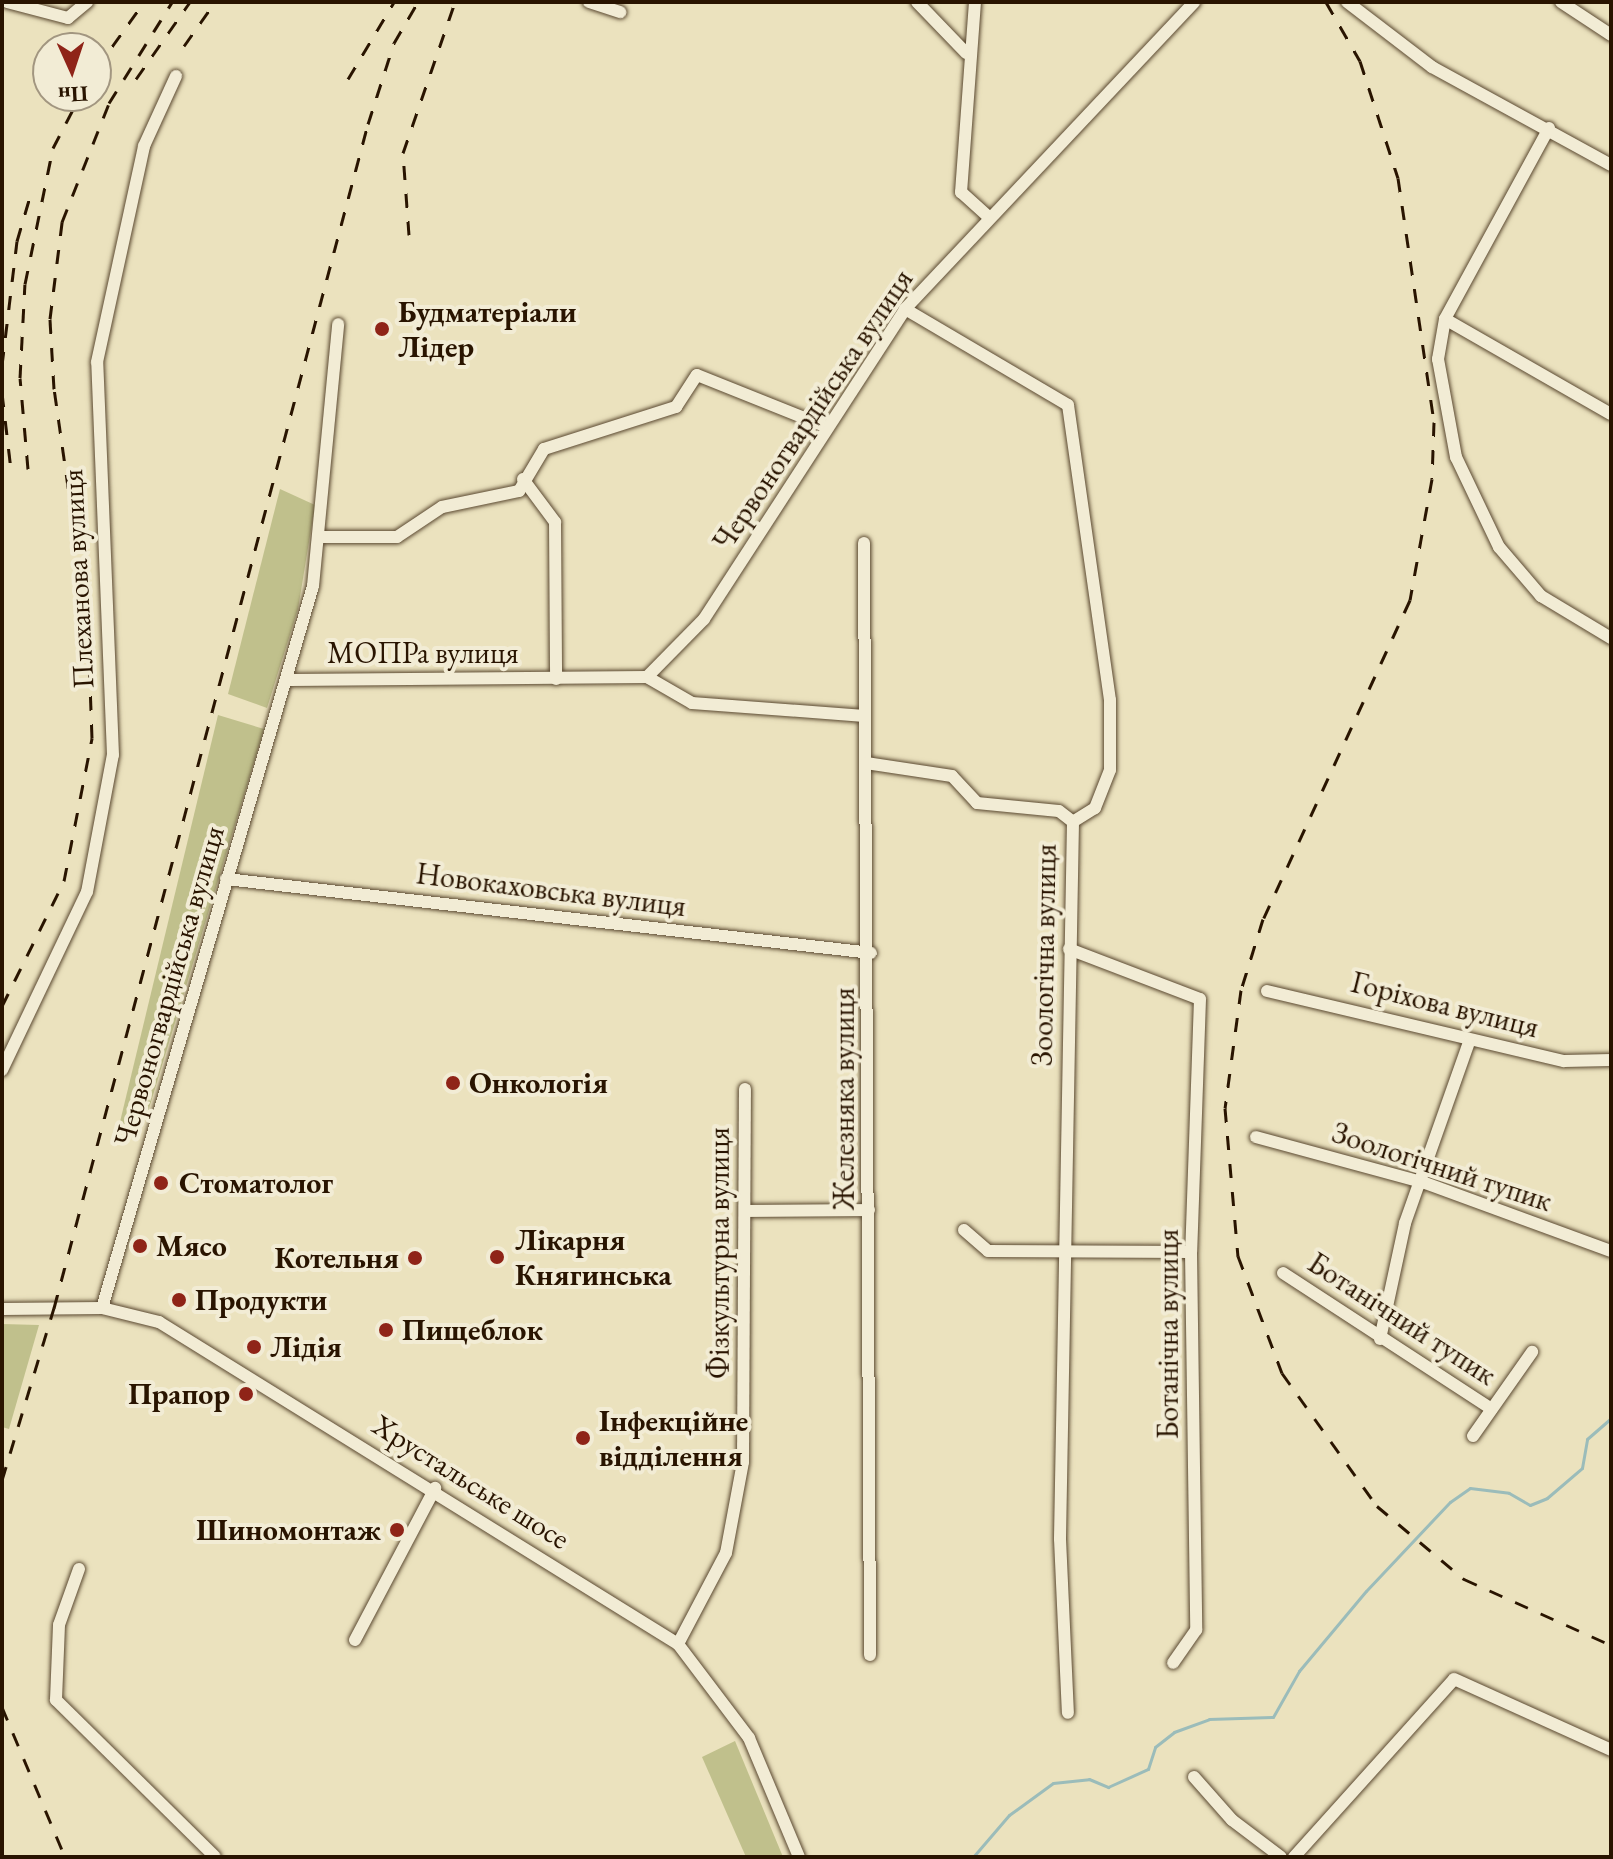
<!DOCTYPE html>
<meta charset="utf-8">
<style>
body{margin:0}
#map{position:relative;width:1613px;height:1859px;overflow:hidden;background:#ebe2be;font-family:"EB Garamond",serif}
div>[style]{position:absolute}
.green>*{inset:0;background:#c0c08c}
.stream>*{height:3px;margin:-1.5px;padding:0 1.5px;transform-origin:1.5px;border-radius:1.5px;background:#9bbcba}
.roads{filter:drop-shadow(0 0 2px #5a4830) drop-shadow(0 0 2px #5a4830)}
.minor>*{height:12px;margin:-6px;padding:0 6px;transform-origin:6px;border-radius:6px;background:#f2ecd5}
.rail>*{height:3px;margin-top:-1.5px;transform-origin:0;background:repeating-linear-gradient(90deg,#291400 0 14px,transparent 0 28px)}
.dots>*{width:22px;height:22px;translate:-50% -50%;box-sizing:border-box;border:4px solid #f2ecd5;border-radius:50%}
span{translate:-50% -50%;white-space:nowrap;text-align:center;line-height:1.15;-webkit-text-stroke:8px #f2ecd5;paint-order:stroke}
.poi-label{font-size:30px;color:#291400;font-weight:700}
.left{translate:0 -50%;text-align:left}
.right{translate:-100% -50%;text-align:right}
.street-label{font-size:30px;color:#291400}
.frame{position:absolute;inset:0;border:4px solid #291400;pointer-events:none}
.north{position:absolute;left:32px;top:32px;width:80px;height:80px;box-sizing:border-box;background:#f2ecd5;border:2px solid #a29680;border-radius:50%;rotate:177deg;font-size:22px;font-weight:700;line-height:32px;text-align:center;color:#291400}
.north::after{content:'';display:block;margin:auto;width:28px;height:36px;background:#8f2418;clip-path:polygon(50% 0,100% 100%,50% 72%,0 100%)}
</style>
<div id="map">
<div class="green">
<i style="clip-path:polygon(280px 489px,315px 505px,298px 609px,267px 708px,228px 694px)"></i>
<i style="clip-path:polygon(218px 715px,264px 729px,147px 1115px,119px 1126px)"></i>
<i style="clip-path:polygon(2px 1324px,39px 1325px,9px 1429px,2px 1427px)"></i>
<i style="clip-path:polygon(735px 1741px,783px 1857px,746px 1857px,702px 1757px)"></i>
</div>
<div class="stream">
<i style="left:973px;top:1857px;width:55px;rotate:-49.4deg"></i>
<i style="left:1009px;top:1815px;width:54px;rotate:-36deg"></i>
<i style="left:1053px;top:1783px;width:36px;rotate:-6deg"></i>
<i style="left:1089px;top:1779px;width:21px;rotate:23deg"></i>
<i style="left:1108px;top:1787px;width:44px;rotate:-24.2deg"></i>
<i style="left:1148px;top:1769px;width:23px;rotate:-72deg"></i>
<i style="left:1155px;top:1747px;width:24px;rotate:-38deg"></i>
<i style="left:1174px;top:1732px;width:37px;rotate:-20deg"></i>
<i style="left:1209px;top:1719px;width:64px;rotate:-1.8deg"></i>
<i style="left:1273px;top:1717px;width:53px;rotate:-60.5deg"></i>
<i style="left:1299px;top:1671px;width:104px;rotate:-50.1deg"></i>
<i style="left:1366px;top:1591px;width:122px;rotate:-46.7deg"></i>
<i style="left:1450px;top:1502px;width:24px;rotate:-35deg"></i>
<i style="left:1470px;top:1488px;width:39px;rotate:7deg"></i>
<i style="left:1509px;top:1493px;width:24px;rotate:30deg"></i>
<i style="left:1530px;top:1505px;width:18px;rotate:-22deg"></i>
<i style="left:1547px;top:1498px;width:46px;rotate:-40.6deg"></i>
<i style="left:1582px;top:1468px;width:29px;rotate:-80deg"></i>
<i style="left:1587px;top:1439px;width:32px;rotate:-41deg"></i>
</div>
<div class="roads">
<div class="minor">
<i style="left:7px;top:2px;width:63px;rotate:14.7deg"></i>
<i style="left:68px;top:18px;width:25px;rotate:-40deg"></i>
<i style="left:589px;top:2px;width:33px;rotate:18deg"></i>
<i style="left:917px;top:2px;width:71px;rotate:46.1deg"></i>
<i style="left:975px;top:2px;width:191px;rotate:94.2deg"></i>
<i style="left:961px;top:192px;width:38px;rotate:42deg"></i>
<i style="left:1347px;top:2px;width:107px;rotate:37.4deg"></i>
<i style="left:1432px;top:67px;width:204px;rotate:28.7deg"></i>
<i style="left:1561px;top:2px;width:60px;rotate:33.4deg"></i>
<i style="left:1549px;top:128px;width:217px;rotate:118.6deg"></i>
<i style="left:1445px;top:319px;width:191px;rotate:29.8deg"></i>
<i style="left:905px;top:309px;width:189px;rotate:30.5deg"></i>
<i style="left:1068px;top:405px;width:298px;rotate:81.9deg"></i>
<i style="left:1110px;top:700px;width:70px;rotate:90deg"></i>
<i style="left:1110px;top:770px;width:41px;rotate:111.5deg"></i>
<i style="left:1095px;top:808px;width:26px;rotate:148deg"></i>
<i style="left:1073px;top:822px;width:717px;rotate:91.04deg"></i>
<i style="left:1060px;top:1539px;width:174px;rotate:87.4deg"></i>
<i style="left:1445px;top:319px;width:41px;rotate:99.9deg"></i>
<i style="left:1438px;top:359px;width:100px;rotate:79.6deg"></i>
<i style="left:1456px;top:457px;width:100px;rotate:64.5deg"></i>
<i style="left:1499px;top:547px;width:65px;rotate:49.4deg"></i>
<i style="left:1541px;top:596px;width:82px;rotate:31deg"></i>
<i style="left:523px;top:479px;width:54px;rotate:53.3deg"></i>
<i style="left:555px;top:522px;width:157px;rotate:89.6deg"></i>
<i style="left:322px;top:537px;width:75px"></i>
<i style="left:397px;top:537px;width:54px;rotate:-33.7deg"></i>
<i style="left:442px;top:507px;width:79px;rotate:-11.7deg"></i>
<i style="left:519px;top:491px;width:49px;rotate:-59.2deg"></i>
<i style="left:544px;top:449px;width:139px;rotate:-17.7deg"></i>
<i style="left:676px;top:407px;width:38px;rotate:-57deg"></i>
<i style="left:697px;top:375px;width:140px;rotate:21.8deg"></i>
<i style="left:864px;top:543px;width:1112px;rotate:89.69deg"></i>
<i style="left:647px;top:677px;width:81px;rotate:-45.5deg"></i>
<i style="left:704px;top:619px;width:369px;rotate:-57deg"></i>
<i style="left:905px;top:309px;width:422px;rotate:-46.7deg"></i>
<i style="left:290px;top:680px;width:357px;rotate:-0.5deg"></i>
<i style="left:647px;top:677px;width:52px;rotate:30deg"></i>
<i style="left:692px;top:703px;width:173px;rotate:4.3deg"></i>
<i style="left:866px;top:763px;width:87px;rotate:8.6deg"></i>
<i style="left:952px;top:776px;width:37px;rotate:47deg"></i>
<i style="left:977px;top:803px;width:82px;rotate:5.6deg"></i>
<i style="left:1059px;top:811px;width:18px;rotate:38deg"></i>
<i style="left:226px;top:879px;width:649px;rotate:6.54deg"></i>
<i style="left:1069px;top:949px;width:140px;rotate:20.9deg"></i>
<i style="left:1200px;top:999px;width:253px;rotate:92deg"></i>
<i style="left:1191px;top:1252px;width:378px;rotate:89.2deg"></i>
<i style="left:1196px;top:1630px;width:40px;rotate:124.9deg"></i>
<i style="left:1267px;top:991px;width:305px;rotate:13.3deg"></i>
<i style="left:1564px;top:1061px;width:47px;rotate:-1.2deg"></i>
<i style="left:2px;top:1070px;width:197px;rotate:-64.5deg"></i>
<i style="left:87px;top:892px;width:139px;rotate:-79.3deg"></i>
<i style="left:113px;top:755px;width:393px;rotate:-92.3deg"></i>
<i style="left:97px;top:362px;width:221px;rotate:-77.7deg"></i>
<i style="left:144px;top:146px;width:77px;rotate:-65.4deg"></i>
<i style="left:1256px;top:1137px;width:175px;rotate:15.2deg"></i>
<i style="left:1425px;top:1183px;width:198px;rotate:20.1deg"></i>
<i style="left:748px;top:1211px;width:121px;rotate:-0.5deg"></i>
<i style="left:964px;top:1230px;width:32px;rotate:41deg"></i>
<i style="left:988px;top:1251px;width:203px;rotate:0.3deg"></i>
<i style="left:1283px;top:1273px;width:249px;rotate:33.1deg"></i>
<i style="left:102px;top:1308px;width:752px;rotate:-73.71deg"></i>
<i style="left:313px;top:586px;width:263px;rotate:-84.5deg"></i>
<i style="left:2px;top:1309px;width:100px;rotate:-0.6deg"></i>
<i style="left:102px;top:1308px;width:59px;rotate:13.8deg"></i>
<i style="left:159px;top:1322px;width:611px;rotate:31.82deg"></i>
<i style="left:678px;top:1644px;width:118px;rotate:52.9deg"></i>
<i style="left:749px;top:1738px;width:129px;rotate:67.2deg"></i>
<i style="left:1380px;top:1339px;width:119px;rotate:-77.8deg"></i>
<i style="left:1405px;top:1223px;width:192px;rotate:-70.5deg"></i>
<i style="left:1473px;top:1436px;width:103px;rotate:-54.9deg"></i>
<i style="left:79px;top:1569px;width:59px;rotate:109.7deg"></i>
<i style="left:59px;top:1625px;width:75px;rotate:92.3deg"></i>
<i style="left:56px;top:1700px;width:223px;rotate:44.6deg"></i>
<i style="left:355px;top:1640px;width:172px;rotate:-62.2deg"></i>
<i style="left:678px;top:1644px;width:103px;rotate:-62.2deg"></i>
<i style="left:726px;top:1553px;width:93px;rotate:-79.4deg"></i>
<i style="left:743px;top:1462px;width:373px;rotate:-89.7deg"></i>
<i style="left:1194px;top:1777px;width:57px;rotate:48.5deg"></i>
<i style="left:1232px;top:1820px;width:61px;rotate:37.1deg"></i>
<i style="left:1294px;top:1857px;width:239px;rotate:-48deg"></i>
<i style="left:1454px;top:1679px;width:172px;rotate:24.3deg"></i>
</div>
</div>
<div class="rail">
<i style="left:1326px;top:2px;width:68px;rotate:60deg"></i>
<i style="left:1360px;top:61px;width:123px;rotate:72deg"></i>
<i style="left:1398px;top:178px;width:247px;rotate:81.6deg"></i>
<i style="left:1434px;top:422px;width:57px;rotate:92deg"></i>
<i style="left:1432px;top:479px;width:123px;rotate:100.3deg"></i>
<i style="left:1410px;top:600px;width:351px;rotate:114.7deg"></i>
<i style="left:1263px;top:919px;width:74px;rotate:107.2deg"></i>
<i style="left:1241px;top:990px;width:119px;rotate:97.7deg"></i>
<i style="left:1225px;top:1108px;width:149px;rotate:85deg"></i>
<i style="left:1238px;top:1256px;width:125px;rotate:69.4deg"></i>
<i style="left:1282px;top:1373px;width:163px;rotate:54.5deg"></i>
<i style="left:1377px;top:1506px;width:114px;rotate:40deg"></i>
<i style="left:1464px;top:1579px;width:161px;rotate:24.2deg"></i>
<i style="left:184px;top:46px;width:54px;rotate:-54.8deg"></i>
<i style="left:96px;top:69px;width:82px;rotate:-54.4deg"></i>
<i style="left:136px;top:79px;width:94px;rotate:-55deg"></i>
<i style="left:348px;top:79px;width:90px;rotate:-59.1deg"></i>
<i style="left:409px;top:235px;width:82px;rotate:-94.2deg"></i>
<i style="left:403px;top:153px;width:160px;rotate:-71deg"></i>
<i style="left:2px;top:365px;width:125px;rotate:-83.1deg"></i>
<i style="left:17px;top:241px;width:43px;rotate:-73.7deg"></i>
<i style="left:2px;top:393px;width:78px;rotate:83.3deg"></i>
<i style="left:28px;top:469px;width:91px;rotate:-95deg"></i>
<i style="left:20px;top:378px;width:94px;rotate:-87deg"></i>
<i style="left:25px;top:284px;width:139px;rotate:-78.4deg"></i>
<i style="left:53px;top:148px;width:59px;rotate:-62.6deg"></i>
<i style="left:2px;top:1006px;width:140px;rotate:-63.6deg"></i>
<i style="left:64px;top:881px;width:146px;rotate:-78.9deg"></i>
<i style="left:92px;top:738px;width:111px;rotate:-92.1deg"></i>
<i style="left:88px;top:627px;width:240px;rotate:-98.1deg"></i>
<i style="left:54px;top:389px;width:70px;rotate:-93.3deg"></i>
<i style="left:50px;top:319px;width:98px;rotate:-82.9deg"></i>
<i style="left:62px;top:222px;width:128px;rotate:-68.4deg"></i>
<i style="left:109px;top:103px;width:119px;rotate:-58deg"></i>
<i style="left:2px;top:1480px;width:180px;rotate:-73.2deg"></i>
<i style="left:54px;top:1308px;width:1225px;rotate:-75.15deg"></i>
<i style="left:368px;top:124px;width:85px;rotate:-72.2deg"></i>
<i style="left:394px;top:43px;width:48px;rotate:-59.7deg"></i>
<i style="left:2px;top:1707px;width:163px;rotate:67.2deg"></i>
</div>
<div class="dots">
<i style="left:382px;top:329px;background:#8f2418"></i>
<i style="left:453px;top:1083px;background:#8f2418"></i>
<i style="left:161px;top:1183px;background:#8f2418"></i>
<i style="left:140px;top:1246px;background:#8f2418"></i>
<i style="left:497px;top:1257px;background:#8f2418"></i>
<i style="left:415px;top:1258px;background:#8f2418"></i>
<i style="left:179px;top:1300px;background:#8f2418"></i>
<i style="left:386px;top:1330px;background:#8f2418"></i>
<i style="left:254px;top:1347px;background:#8f2418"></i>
<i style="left:246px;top:1394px;background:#8f2418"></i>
<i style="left:583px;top:1438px;background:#8f2418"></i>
<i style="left:397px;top:1530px;background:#8f2418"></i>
</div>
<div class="poi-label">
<span class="left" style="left:398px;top:329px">Будматеріали<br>Лідер</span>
<span class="left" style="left:469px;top:1083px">Онкологія</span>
<span class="left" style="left:179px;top:1183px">Стоматолог</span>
<span class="left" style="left:515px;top:1257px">Лікарня<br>Княгинська</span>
<span class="left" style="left:156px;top:1246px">Мясо</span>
<span class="right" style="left:399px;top:1258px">Котельня</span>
<span class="left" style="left:195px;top:1300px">Продукти</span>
<span class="left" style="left:402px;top:1330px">Пищеблок</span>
<span class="left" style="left:270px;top:1347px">Лідія</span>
<span class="right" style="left:230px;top:1394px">Прапор</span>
<span class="left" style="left:599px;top:1438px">Інфекційне<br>відділення</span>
<span class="right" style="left:381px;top:1530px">Шиномонтаж</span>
</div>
<div class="street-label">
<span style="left:813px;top:410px;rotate:-56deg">Червоногвардійська вулиця</span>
<span style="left:78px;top:579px;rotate:-93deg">Плеханова вулиця</span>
<span style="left:423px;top:653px">МОПРа вулиця</span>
<span style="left:551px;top:890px;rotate:7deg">Новокаховська вулиця</span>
<span style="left:1044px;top:955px;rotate:-89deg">Зоологічна вулиця</span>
<span style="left:169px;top:986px;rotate:-74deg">Червоногвардійська вулиця</span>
<span style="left:1445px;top:1005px;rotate:14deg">Горіхова вулиця</span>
<span style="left:844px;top:1099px;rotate:-90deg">Железняка вулиця</span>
<span style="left:1442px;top:1167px;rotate:18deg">Зоологічний тупик</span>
<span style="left:719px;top:1253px;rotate:-90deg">Фізкультурна вулиця</span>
<span style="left:1402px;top:1319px;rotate:33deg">Ботанічний тупик</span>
<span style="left:1168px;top:1334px;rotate:-90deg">Ботанічна вулиця</span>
<span style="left:471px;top:1482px;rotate:32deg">Хрустальське шосе</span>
</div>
<div class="frame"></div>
<div class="north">Пн</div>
</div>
